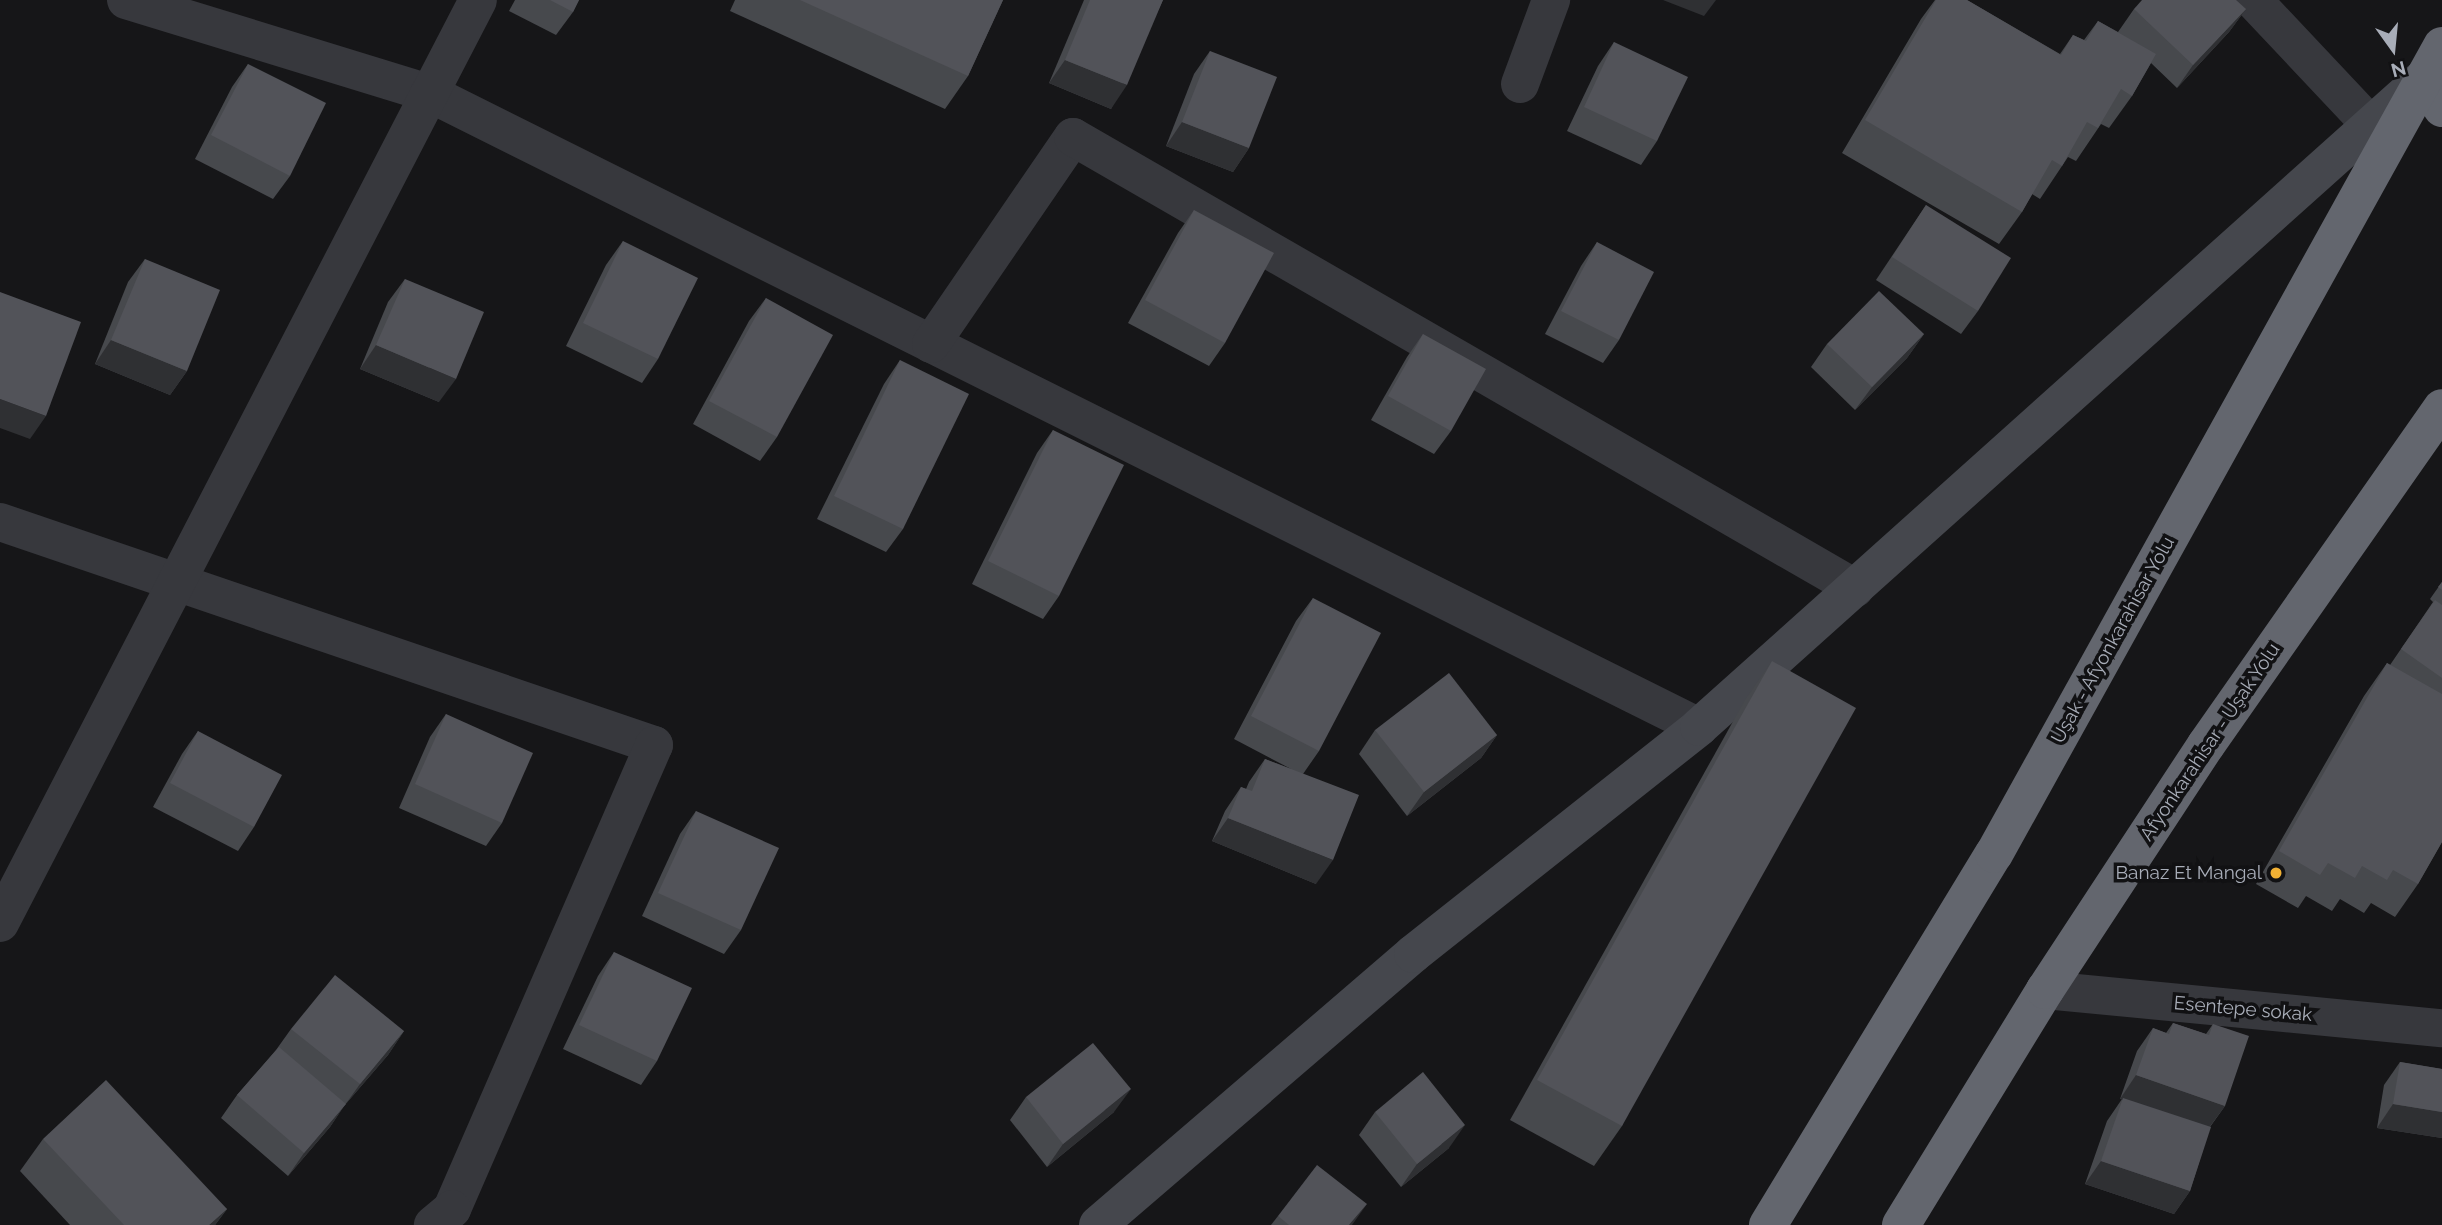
<!DOCTYPE html>
<meta charset="utf-8">
<style>
body{margin:0}
#map{position:relative;width:2442px;height:1225px;overflow:hidden;background:#161618;font-family:Raleway,sans-serif}
div>[style]{position:absolute}
.street>*{height:38px;margin:-19px;padding:0 19px;transform-origin:19px;border-radius:19px;background:#37383d}
.secondary>*{height:38px;margin:-19px;padding:0 19px;transform-origin:19px;border-radius:19px;background:#45474d}
.highway>*{height:38px;margin:-19px;padding:0 19px;transform-origin:19px;border-radius:19px;background:#63666e}
.wall>*{inset:0;background:#47494d}
.shaded-wall>*{inset:0;background:#2f3033}
.building>*{inset:0;background:#525359}
.dots>*{width:19px;height:19px;translate:-50% -50%;box-sizing:border-box;border:4px solid #111113;border-radius:50%}
span{translate:-50% -50%;white-space:nowrap;text-align:center;line-height:1.15;-webkit-text-stroke:7px #111113;paint-order:stroke}
.street-label{font-size:19px;color:#a8adb8}
.poi-label{font-size:19px;color:#a8adb8}
.right{translate:-100% -50%;text-align:right}
.north{position:absolute;left:2358px;top:14px;width:70px;height:70px;-webkit-text-stroke:5px #111113;paint-order:stroke;rotate:165deg;font-size:19px;font-weight:700;line-height:28px;text-align:center;color:#a8adb8}
.north::after{content:'';display:block;margin:auto;width:24px;height:32px;background:#a8adb8;clip-path:polygon(50% 0,100% 100%,50% 72%,0 100%)}
</style>
<div id="map">
<div class="street">
<i style="left:126px;top:0;width:317px;rotate:17.1deg"></i>
<i style="left:429px;top:93px;width:1419px;rotate:26.53deg"></i>
<i style="left:2253px;top:0;width:172px;rotate:46.7deg"></i>
<i style="left:1520px;top:84px;width:90px;rotate:-69.7deg"></i>
<i style="left:931px;top:344px;width:251px;rotate:-55.6deg"></i>
<i style="left:1073px;top:137px;width:903px;rotate:29.97deg"></i>
<i style="left:0;top:522px;width:691px;rotate:18.83deg"></i>
<i style="left:654px;top:745px;width:506px;rotate:113.53deg"></i>
<i style="left:452px;top:1209px;width:25px;rotate:140deg"></i>
<i style="left:0;top:923px;width:1039px;rotate:-62.62deg"></i>
<i style="left:2045px;top:990px;width:399px;rotate:5.5deg"></i>
</div>
<div class="secondary">
<i style="left:1098px;top:1225px;width:416px;rotate:-40.7deg"></i>
<i style="left:1413px;top:954px;width:365px;rotate:-38.4deg"></i>
<i style="left:1699px;top:727px;width:968px;rotate:-41.86deg"></i>
</div>
<div class="highway">
<i style="left:2424px;top:78px;width:35px;rotate:59deg"></i>
<i style="left:1768px;top:1225px;width:434px;rotate:-58.7deg"></i>
<i style="left:1994px;top:854px;width:924px;rotate:-60.99deg"></i>
<i style="left:1901px;top:1225px;width:276px;rotate:-58.5deg"></i>
<i style="left:2045px;top:990px;width:293px;rotate:-56.7deg"></i>
<i style="left:2206px;top:745px;width:411px;rotate:-55deg"></i>
</div>
<div class="wall">
<i style="clip-path:polygon(515px 0,579px 0,573px 12px,556px 35px,509px 11px)"></i>
<i style="clip-path:polygon(735px 0,1003px 0,968px 76px,945px 109px,730px 11px)"></i>
<i style="clip-path:polygon(1084px 0,1163px 0,1111px 109px,1049px 83px)"></i>
<i style="clip-path:polygon(1935px 0,1967px 0,2060px 54px,2073px 35px,2084px 40px,2098px 21px,2118px 32px,2134px 9px,2246px 9px,2229px 32px,2177px 88px,2151px 63px,2132px 96px,2109px 128px,2101px 124px,2076px 161px,2068px 157px,2040px 199px,2032px 194px,2022px 212px,1999px 244px,1842px 153px,1921px 19px)"></i>
<i style="clip-path:polygon(1614px 42px,1657px 141px,1641px 165px,1567px 131px,1598px 66px)"></i>
<i style="clip-path:polygon(1210px 51px,1249px 148px,1233px 172px,1166px 146px,1194px 74px)"></i>
<i style="clip-path:polygon(248px 64px,290px 176px,273px 199px,195px 159px,232px 87px)"></i>
<i style="clip-path:polygon(1926px 205px,1978px 311px,1961px 334px,1876px 280px)"></i>
<i style="clip-path:polygon(1194px 210px,1225px 343px,1209px 366px,1128px 323px,1178px 233px)"></i>
<i style="clip-path:polygon(623px 241px,658px 359px,642px 383px,566px 346px,606px 265px)"></i>
<i style="clip-path:polygon(1597px 242px,1619px 340px,1603px 363px,1545px 334px,1581px 266px)"></i>
<i style="clip-path:polygon(145px 259px,187px 371px,170px 395px,95px 364px,128px 282px)"></i>
<i style="clip-path:polygon(405px 279px,439px 402px,360px 369px,388px 302px)"></i>
<i style="clip-path:polygon(766px 298px,777px 437px,760px 461px,693px 424px,749px 321px)"></i>
<i style="clip-path:polygon(1423px 334px,1451px 431px,1434px 454px,1371px 420px,1407px 357px)"></i>
<i style="clip-path:polygon(1924px 334px,1907px 358px,1855px 410px,1811px 367px,1827px 344px)"></i>
<i style="clip-path:polygon(900px 360px,903px 529px,886px 552px,817px 519px,884px 384px)"></i>
<i style="clip-path:polygon(1053px 430px,1059px 596px,1043px 619px,972px 584px,1037px 453px)"></i>
<i style="clip-path:polygon(2442px 582px,2442px 842px,2418px 884px,2395px 917px,2371px 903px,2364px 913px,2340px 899px,2332px 911px,2306px 896px,2298px 908px,2256px 884px,2364px 696px,2387px 663px,2390px 665px,2433px 602px,2430px 599px)"></i>
<i style="clip-path:polygon(1313px 598px,1319px 751px,1303px 774px,1316px 884px,1212px 841px,1225px 811px,1241px 787px,1246px 789px,1249px 782px,1265px 759px,1291px 769px,1234px 739px,1296px 621px)"></i>
<i style="clip-path:polygon(1772px 661px,1622px 1126px,1594px 1166px,1510px 1120px,1745px 700px)"></i>
<i style="clip-path:polygon(446px 714px,502px 823px,486px 846px,399px 808px,430px 737px)"></i>
<i style="clip-path:polygon(1375px 730px,1497px 735px,1481px 758px,1407px 816px,1359px 754px)"></i>
<i style="clip-path:polygon(198px 731px,254px 827px,238px 851px,153px 807px,182px 754px)"></i>
<i style="clip-path:polygon(696px 811px,741px 930px,724px 954px,642px 916px,680px 834px)"></i>
<i style="clip-path:polygon(614px 952px,657px 1061px,641px 1085px,563px 1049px,598px 976px)"></i>
<i style="clip-path:polygon(2173px 1023px,2206px 1034px,2213px 1024px,2225px 1106px,2210px 1127px,2190px 1191px,2174px 1214px,2085px 1184px,2107px 1121px,2122px 1099px,2120px 1099px,2137px 1051px,2153px 1028px,2166px 1033px)"></i>
<i style="clip-path:polygon(291px 1029px,404px 1031px,388px 1055px,344px 1106px,330px 1127px,288px 1176px,221px 1118px,237px 1095px,276px 1050px)"></i>
<i style="clip-path:polygon(2400px 1062px,2442px 1069px,2442px 1138px,2377px 1128px,2384px 1085px)"></i>
<i style="clip-path:polygon(1026px 1097px,1114px 1112px,1047px 1167px,1010px 1120px)"></i>
<i style="clip-path:polygon(1375px 1112px,1449px 1148px,1401px 1187px,1359px 1135px)"></i>
<i style="clip-path:polygon(43px 1139px,227px 1209px,215px 1225px,70px 1225px,20px 1171px)"></i>
<i style="clip-path:polygon(1278px 1216px,1352px 1225px,1271px 1225px)"></i>
</div>
<div class="shaded-wall">
<i style="clip-path:polygon(1663px 0,1716px 0,1704px 16px)"></i>
<i style="clip-path:polygon(2246px 9px,2229px 32px,2177px 88px,2193px 65px)"></i>
<i style="clip-path:polygon(1065px 60px,1127px 85px,1111px 109px,1049px 83px)"></i>
<i style="clip-path:polygon(1182px 122px,1249px 148px,1233px 172px,1166px 146px)"></i>
<i style="clip-path:polygon(1924px 334px,1907px 358px,1855px 410px,1872px 387px)"></i>
<i style="clip-path:polygon(111px 340px,187px 371px,170px 395px,95px 364px)"></i>
<i style="clip-path:polygon(376px 345px,456px 379px,439px 402px,360px 369px)"></i>
<i style="clip-path:polygon(0 399px,46px 416px,30px 439px,0 428px)"></i>
<i style="clip-path:polygon(1497px 735px,1481px 758px,1407px 816px,1424px 792px)"></i>
<i style="clip-path:polygon(1228px 818px,1333px 860px,1316px 884px,1212px 841px)"></i>
<i style="clip-path:polygon(404px 1031px,388px 1055px,344px 1106px,330px 1127px,288px 1176px,304px 1153px,345px 1105px,360px 1084px)"></i>
<i style="clip-path:polygon(2136px 1075px,2225px 1106px,2208px 1129px,2120px 1099px)"></i>
<i style="clip-path:polygon(1131px 1089px,1114px 1112px,1047px 1167px,1063px 1144px)"></i>
<i style="clip-path:polygon(2393px 1104px,2442px 1112px,2442px 1138px,2377px 1128px)"></i>
<i style="clip-path:polygon(1465px 1125px,1449px 1148px,1401px 1187px,1417px 1164px)"></i>
<i style="clip-path:polygon(2101px 1161px,2190px 1191px,2174px 1214px,2085px 1184px)"></i>
<i style="clip-path:polygon(1367px 1204px,1352px 1225px,1349px 1225px)"></i>
<i style="clip-path:polygon(227px 1209px,215px 1225px,209px 1225px)"></i>
</div>
<div class="building">
<i style="clip-path:polygon(550px 0,579px 0,573px 12px)"></i>
<i style="clip-path:polygon(800px 0,1003px 0,968px 76px)"></i>
<i style="clip-path:polygon(1090px 0,1163px 0,1127px 85px,1065px 60px)"></i>
<i style="clip-path:polygon(1936px 0,1967px 0,2061px 55px,2073px 35px,2086px 41px,2098px 21px,2156px 54px,2132px 96px,2121px 89px,2098px 128px,2087px 122px,2062px 166px,2052px 160px,2022px 212px,1865px 120px)"></i>
<i style="clip-path:polygon(2142px 0,2236px 0,2246px 9px,2193px 65px,2134px 9px)"></i>
<i style="clip-path:polygon(1614px 42px,1688px 77px,1657px 141px,1584px 107px)"></i>
<i style="clip-path:polygon(1210px 51px,1277px 77px,1249px 148px,1182px 122px)"></i>
<i style="clip-path:polygon(248px 64px,326px 103px,290px 176px,211px 135px)"></i>
<i style="clip-path:polygon(1926px 205px,2011px 258px,1978px 311px,1892px 257px)"></i>
<i style="clip-path:polygon(1194px 210px,1274px 253px,1225px 343px,1145px 300px)"></i>
<i style="clip-path:polygon(623px 241px,698px 278px,658px 359px,583px 323px)"></i>
<i style="clip-path:polygon(1597px 242px,1654px 272px,1619px 340px,1561px 311px)"></i>
<i style="clip-path:polygon(145px 259px,220px 290px,187px 371px,111px 340px)"></i>
<i style="clip-path:polygon(405px 279px,484px 312px,456px 379px,376px 345px)"></i>
<i style="clip-path:polygon(1879px 291px,1924px 334px,1872px 387px,1827px 344px)"></i>
<i style="clip-path:polygon(0 292px,81px 322px,46px 416px,0 399px)"></i>
<i style="clip-path:polygon(766px 298px,833px 335px,777px 437px,709px 401px)"></i>
<i style="clip-path:polygon(1423px 334px,1486px 369px,1451px 431px,1388px 396px)"></i>
<i style="clip-path:polygon(900px 360px,969px 394px,903px 529px,834px 496px)"></i>
<i style="clip-path:polygon(1053px 430px,1124px 465px,1059px 596px,988px 561px)"></i>
<i style="clip-path:polygon(2442px 582px,2442px 590px,2438px 587px)"></i>
<i style="clip-path:polygon(1313px 598px,1381px 633px,1319px 751px,1251px 716px)"></i>
<i style="clip-path:polygon(2435px 600px,2442px 605px,2442px 678px,2401px 649px)"></i>
<i style="clip-path:polygon(1772px 661px,1856px 708px,1622px 1126px,1537px 1080px)"></i>
<i style="clip-path:polygon(2387px 663px,2442px 694px,2442px 842px,2418px 884px,2393px 870px,2387px 880px,2362px 866px,2355px 878px,2328px 863px,2320px 875px,2279px 851px)"></i>
<i style="clip-path:polygon(1449px 673px,1497px 735px,1424px 792px,1375px 730px)"></i>
<i style="clip-path:polygon(446px 714px,533px 753px,502px 823px,415px 784px)"></i>
<i style="clip-path:polygon(198px 731px,282px 775px,254px 827px,170px 783px)"></i>
<i style="clip-path:polygon(1265px 759px,1359px 795px,1333px 860px,1228px 818px,1241px 787px,1252px 791px)"></i>
<i style="clip-path:polygon(696px 811px,779px 848px,741px 930px,658px 893px)"></i>
<i style="clip-path:polygon(614px 952px,692px 988px,657px 1061px,579px 1025px)"></i>
<i style="clip-path:polygon(335px 975px,404px 1031px,360px 1084px,291px 1029px)"></i>
<i style="clip-path:polygon(2173px 1023px,2209px 1035px,2213px 1024px,2249px 1036px,2225px 1106px,2136px 1075px,2153px 1028px,2169px 1034px)"></i>
<i style="clip-path:polygon(1093px 1043px,1131px 1089px,1063px 1144px,1026px 1097px)"></i>
<i style="clip-path:polygon(279px 1047px,346px 1104px,304px 1153px,237px 1095px)"></i>
<i style="clip-path:polygon(2400px 1062px,2442px 1069px,2442px 1112px,2393px 1104px)"></i>
<i style="clip-path:polygon(1423px 1072px,1465px 1125px,1417px 1164px,1375px 1112px)"></i>
<i style="clip-path:polygon(106px 1080px,227px 1209px,209px 1225px,124px 1225px,43px 1139px)"></i>
<i style="clip-path:polygon(2123px 1098px,2211px 1127px,2190px 1191px,2101px 1161px)"></i>
<i style="clip-path:polygon(1317px 1165px,1367px 1204px,1349px 1225px,1289px 1225px,1278px 1216px)"></i>
</div>
<div class="dots">
<i style="left:2276px;top:873px;background:#f2b134"></i>
</div>
<div class="street-label">
<span style="left:2113px;top:640px;rotate:-61deg">Uşak - Afyonkarahisar Yolu</span>
<span style="left:2210px;top:742px;rotate:-56deg">Afyonkarahisar - Uşak Yolu</span>
<span style="left:2243px;top:1009px;rotate:5deg">Esentepe sokak</span>
</div>
<div class="poi-label">
<span class="right" style="left:2262px;top:873px">Banaz Et Mangal</span>
</div>
<div class="north">N</div>
</div>
